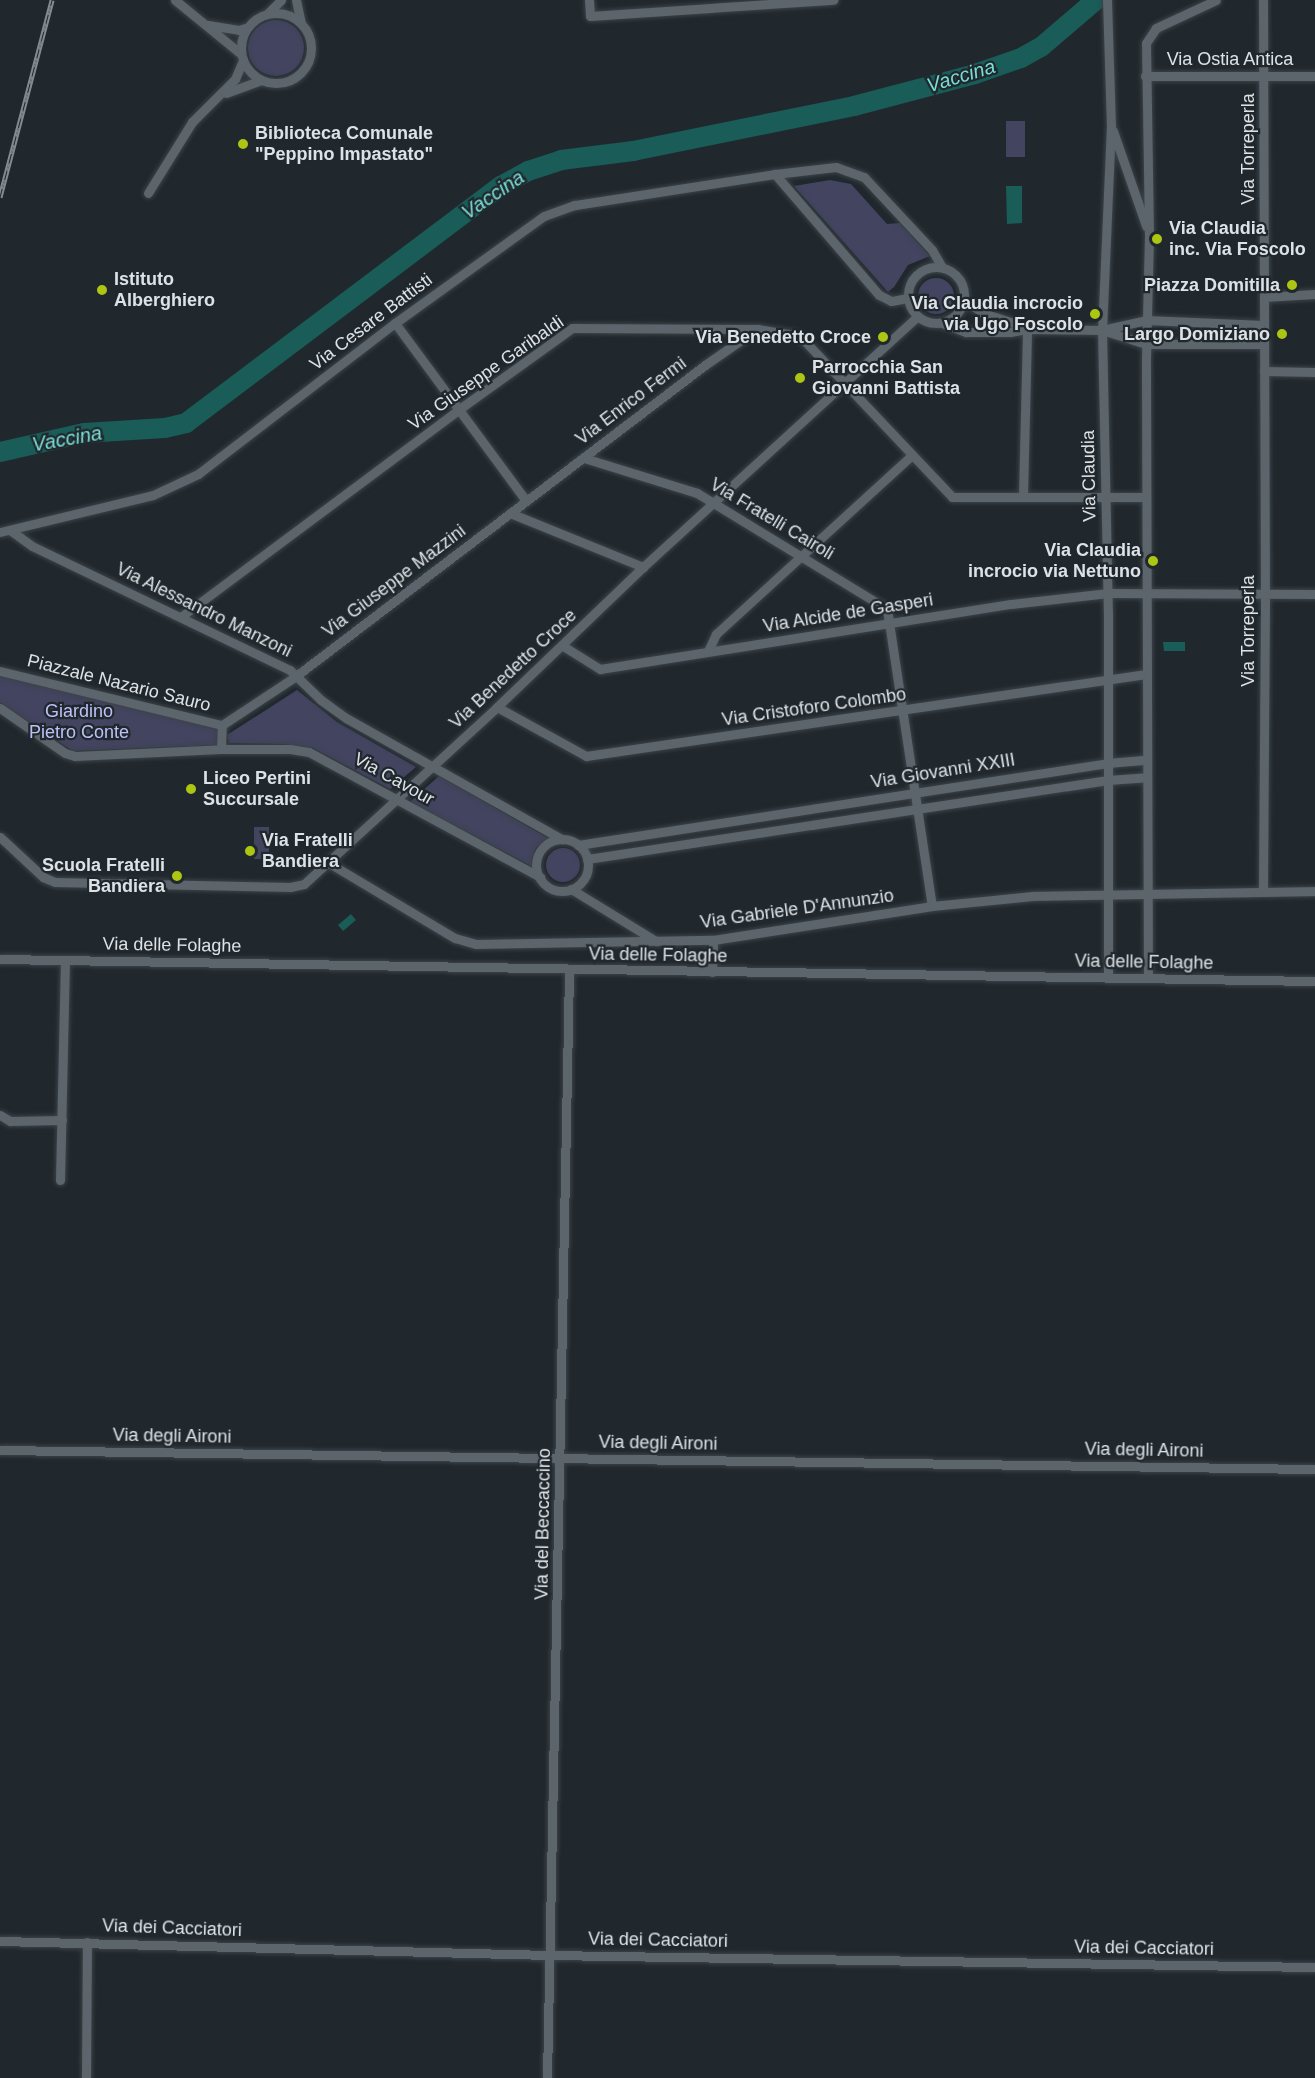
<!DOCTYPE html>
<style>
body{margin:0}
#map{position:relative;width:1315px;height:2078px;overflow:hidden;background:#20282d;font-family:Arial,sans-serif}
div>[style]{position:absolute}
.green>*{inset:0;background:#434460}
.round{border-radius:50%}
.water>*{inset:0;background:#195c58}
.river>*{height:20px;margin:-10px;padding:0 10px;transform-origin:10px;border-radius:10px;background:#195c58}
.roads{filter:drop-shadow(0 0 2px #3c4348) drop-shadow(0 0 2px #3c4348)}
.street>*{height:9px;margin:-4.5px;padding:0 4.5px;transform-origin:4.5px;border-radius:4.5px;background:#5c656b}
.street>.ring{margin:-4.5px;padding:0;box-sizing:content-box;background:none;border:9px solid #5c656b;border-radius:50%}
.rail>*{height:5px;margin-top:-2.5px;transform-origin:0;background:repeating-linear-gradient(90deg,#20282d 0 9px,#848a8f 0 18px);box-sizing:border-box;border-block:2px solid #848a8f}
.dots>*{width:16px;height:16px;translate:-50% -50%;box-sizing:border-box;border:3px solid #20282d;border-radius:50%}
span{translate:-50% -50%;white-space:nowrap;text-align:center;line-height:1.15;-webkit-text-stroke:4.5px #20282d;paint-order:stroke}
.street-label{font-size:18px;color:#dde2e6}
.poi-label{font-size:18px;color:#dde2e6;font-weight:700}
.left{translate:0 -50%;text-align:left}
.right{translate:-100% -50%;text-align:right}
.park-label{font-size:18px;color:#bdc0f7}
.water-label{font-size:20px;color:#79ddd5;font-style:italic}
</style>
<div id="map">
<div class="green">
<i class="round" style="left:248px;top:20px;width:56px;height:56px"></i>
<i style="clip-path:polygon(1006px 121px,1025px 121px,1025px 157px,1006px 157px)"></i>
<i style="clip-path:polygon(830px 180px,851px 184px,887px 224px,900px 223px,930px 256px,908px 265px,894px 287px,888px 292px,794px 186px)"></i>
<i class="round" style="left:918px;top:278px;width:36px;height:36px"></i>
<i style="clip-path:polygon(0 674px,218px 728px,217px 745px,73px 751px,0 703px)"></i>
<i style="clip-path:polygon(297px 690px,337px 722px,416px 767px,390px 789px,313px 748px,284px 744px,229px 743px,227px 735px)"></i>
<i style="clip-path:polygon(439px 776px,548px 838px,536px 848px,532px 858px,533px 867px,410px 802px)"></i>
<i style="clip-path:polygon(254px 827px,269px 827px,269px 859px,254px 859px)"></i>
<i class="round" style="left:546px;top:848px;width:34px;height:34px"></i>
</div>
<div class="water">
<i style="clip-path:polygon(1006px 186px,1022px 186px,1022px 223px,1007px 224px)"></i>
<i style="clip-path:polygon(1163px 642px,1185px 642px,1185px 651px,1164px 651px)"></i>
<i style="clip-path:polygon(351px 914px,356px 920px,343px 931px,338px 925px)"></i>
</div>
<div class="river">
<i style="left:0;top:452px;width:86px;rotate:-12.7deg"></i>
<i style="left:84px;top:433px;width:81px;rotate:-3.5deg"></i>
<i style="left:165px;top:428px;width:22px;rotate:-13deg"></i>
<i style="left:186px;top:423px;width:394px;rotate:-37deg"></i>
<i style="left:501px;top:186px;width:31px;rotate:-29deg"></i>
<i style="left:528px;top:171px;width:35px;rotate:-18deg"></i>
<i style="left:561px;top:160px;width:73px;rotate:-7.1deg"></i>
<i style="left:633px;top:151px;width:226px;rotate:-11.5deg"></i>
<i style="left:854px;top:106px;width:125px;rotate:-14.8deg"></i>
<i style="left:975px;top:74px;width:49px;rotate:-19.2deg"></i>
<i style="left:1021px;top:58px;width:23px;rotate:-29deg"></i>
<i style="left:1041px;top:47px;width:72px;rotate:-40.5deg"></i>
</div>
<div class="roads">
<div class="street">
<i style="left:175px;top:0;width:85px;rotate:39.3deg"></i>
<i style="left:296px;top:0;width:24px;rotate:78deg"></i>
<i style="left:589px;top:0;width:16px;rotate:86deg"></i>
<i style="left:590px;top:16px;width:244px;rotate:-3.8deg"></i>
<i style="left:1107px;top:0;width:125px;rotate:88.2deg"></i>
<i style="left:1111px;top:125px;width:205px;rotate:92.5deg"></i>
<i style="left:1102px;top:330px;width:282px;rotate:88.8deg"></i>
<i style="left:1108px;top:612px;width:366px;rotate:90deg"></i>
<i style="left:1263px;top:0;width:602px;rotate:89.81deg"></i>
<i style="left:1265px;top:602px;width:289px;rotate:90.4deg"></i>
<i class="ring" style="left:241px;top:13px;width:61px;height:61px"></i>
<i style="left:267px;top:14px;width:20px;rotate:-45deg"></i>
<i style="left:208px;top:25px;width:31px;rotate:9deg"></i>
<i style="left:239px;top:30px;width:9px;rotate:-18deg"></i>
<i style="left:1145px;top:76px;width:170px"></i>
<i style="left:226px;top:93px;width:37px;rotate:-20deg"></i>
<i style="left:1113px;top:131px;width:101px;rotate:70.8deg"></i>
<i style="left:148px;top:193px;width:84px;rotate:-58.2deg"></i>
<i style="left:192px;top:122px;width:61px;rotate:-45deg"></i>
<i style="left:235px;top:79px;width:21px;rotate:-67deg"></i>
<i class="ring" style="left:908px;top:267px;width:47px;height:47px"></i>
<i style="left:1264px;top:297px;width:51px;rotate:-3.4deg"></i>
<i style="left:907px;top:298px;width:16px;rotate:169deg"></i>
<i style="left:891px;top:301px;width:13px;rotate:-153deg"></i>
<i style="left:879px;top:295px;width:160px;rotate:-130.7deg"></i>
<i style="left:775px;top:174px;width:61px;rotate:-6.5deg"></i>
<i style="left:836px;top:167px;width:30px;rotate:20deg"></i>
<i style="left:864px;top:177px;width:100px;rotate:47deg"></i>
<i style="left:932px;top:250px;width:20px;rotate:60deg"></i>
<i style="left:964px;top:300px;width:23px;rotate:34deg"></i>
<i style="left:983px;top:313px;width:33px;rotate:18deg"></i>
<i style="left:1014px;top:323px;width:11px;rotate:34deg"></i>
<i style="left:395px;top:323px;width:221px;rotate:53.6deg"></i>
<i style="left:942px;top:323px;width:26px;rotate:21deg"></i>
<i style="left:966px;top:332px;width:44px"></i>
<i style="left:1010px;top:332px;width:17px;rotate:-10deg"></i>
<i style="left:1027px;top:329px;width:75px;rotate:0.8deg"></i>
<i style="left:1102px;top:330px;width:46px;rotate:17.7deg"></i>
<i style="left:1146px;top:344px;width:118px"></i>
<i style="left:1102px;top:330px;width:45px;rotate:-12.8deg"></i>
<i style="left:1146px;top:320px;width:118px;rotate:2.4deg"></i>
<i style="left:1264px;top:371px;width:51px;rotate:1.1deg"></i>
<i style="left:584px;top:458px;width:118px;rotate:17.2deg"></i>
<i style="left:697px;top:493px;width:223px;rotate:31.4deg"></i>
<i style="left:887px;top:609px;width:300px;rotate:81.4deg"></i>
<i style="left:1023px;top:496px;width:167px;rotate:-88.6deg"></i>
<i style="left:510px;top:513px;width:144px;rotate:22.1deg"></i>
<i style="left:10px;top:530px;width:27px;rotate:36deg"></i>
<i style="left:32px;top:546px;width:286px;rotate:25.7deg"></i>
<i style="left:290px;top:670px;width:43px;rotate:44.1deg"></i>
<i style="left:321px;top:700px;width:31px;rotate:36deg"></i>
<i style="left:346px;top:718px;width:248px;rotate:29.3deg"></i>
<i style="left:0;top:532px;width:157px;rotate:-13.6deg"></i>
<i style="left:153px;top:495px;width:50px;rotate:-25deg"></i>
<i style="left:198px;top:474px;width:248px;rotate:-37.5deg"></i>
<i style="left:395px;top:323px;width:183px;rotate:-35.7deg"></i>
<i style="left:544px;top:216px;width:33px;rotate:-20deg"></i>
<i style="left:575px;top:205px;width:202px;rotate:-8.8deg"></i>
<i style="left:182px;top:616px;width:344px;rotate:-36.7deg"></i>
<i style="left:458px;top:410px;width:140px;rotate:-35.7deg"></i>
<i style="left:572px;top:328px;width:185px;rotate:0.3deg"></i>
<i style="left:757px;top:329px;width:44px;rotate:9.2deg"></i>
<i style="left:800px;top:336px;width:221px;rotate:46.6deg"></i>
<i style="left:952px;top:497px;width:194px"></i>
<i style="left:563px;top:646px;width:44px;rotate:31.9deg"></i>
<i style="left:600px;top:669px;width:416px;rotate:-9deg"></i>
<i style="left:1011px;top:604px;width:98px;rotate:-6.5deg"></i>
<i style="left:1108px;top:593px;width:207px;rotate:0.3deg"></i>
<i style="left:708px;top:651px;width:19px;rotate:-65deg"></i>
<i style="left:716px;top:634px;width:265px;rotate:-42.4deg"></i>
<i style="left:0;top:671px;width:228px;rotate:13.7deg"></i>
<i style="left:497px;top:707px;width:102px;rotate:28.8deg"></i>
<i style="left:586px;top:756px;width:566px;rotate:-8.33deg"></i>
<i style="left:0;top:708px;width:79px;rotate:34.7deg"></i>
<i style="left:65px;top:753px;width:10px;rotate:17deg"></i>
<i style="left:75px;top:756px;width:146px;rotate:-2.7deg"></i>
<i style="left:221px;top:749px;width:69px"></i>
<i style="left:290px;top:749px;width:19px;rotate:9deg"></i>
<i style="left:309px;top:752px;width:263px;rotate:28.4deg"></i>
<i style="left:222px;top:725px;width:89px;rotate:-33.5deg"></i>
<i style="left:296px;top:676px;width:514px;rotate:-37.25deg"></i>
<i style="left:705px;top:365px;width:63px;rotate:-34.7deg"></i>
<i style="left:221px;top:749px;width:24px;rotate:-88deg"></i>
<i style="left:0;top:837px;width:59px;rotate:42.9deg"></i>
<i style="left:43px;top:877px;width:13px;rotate:23deg"></i>
<i style="left:55px;top:882px;width:235px;rotate:1.2deg"></i>
<i style="left:290px;top:887px;width:14px;rotate:-12deg"></i>
<i style="left:304px;top:884px;width:262px;rotate:-42.5deg"></i>
<i style="left:497px;top:707px;width:202px;rotate:-43.8deg"></i>
<i style="left:643px;top:567px;width:371px;rotate:-42.4deg"></i>
<i class="ring" style="left:536px;top:839px;width:43px;height:43px"></i>
<i style="left:578px;top:845px;width:536px;rotate:-8.79deg"></i>
<i style="left:1108px;top:763px;width:38px;rotate:-5deg"></i>
<i style="left:587px;top:859px;width:527px;rotate:-8.62deg"></i>
<i style="left:1108px;top:780px;width:39px;rotate:-4deg"></i>
<i style="left:329px;top:863px;width:147px;rotate:30.8deg"></i>
<i style="left:455px;top:938px;width:22px;rotate:16deg"></i>
<i style="left:476px;top:944px;width:237px;rotate:-1deg"></i>
<i style="left:713px;top:940px;width:222px;rotate:-8.8deg"></i>
<i style="left:932px;top:906px;width:101px;rotate:-5.7deg"></i>
<i style="left:1033px;top:896px;width:282px;rotate:-1deg"></i>
<i style="left:571px;top:889px;width:100px;rotate:31.5deg"></i>
<i style="left:0;top:959px;width:1315px;rotate:0.96deg"></i>
<i style="left:712px;top:972px;width:32px;rotate:-88deg"></i>
<i style="left:1148px;top:978px;width:619px;rotate:-90.19deg"></i>
<i style="left:1146px;top:359px;width:125px;rotate:-88.6deg"></i>
<i style="left:1149px;top:234px;width:191px;rotate:-90.9deg"></i>
<i style="left:1146px;top:43px;width:18px;rotate:-56deg"></i>
<i style="left:1156px;top:28px;width:66px;rotate:-25deg"></i>
<i style="left:0;top:1115px;width:12px;rotate:31deg"></i>
<i style="left:10px;top:1121px;width:52px;rotate:-1.1deg"></i>
<i style="left:60px;top:1180px;width:220px;rotate:-88.7deg"></i>
<i style="left:0;top:1450px;width:1315px;rotate:0.83deg"></i>
<i style="left:0;top:1941px;width:549px;rotate:1.46deg"></i>
<i style="left:549px;top:1955px;width:766px;rotate:0.9deg"></i>
<i style="left:86px;top:2078px;width:136px;rotate:-89.6deg"></i>
<i style="left:547px;top:2078px;width:1108px;rotate:-88.86deg"></i>
</div>
</div>
<div class="rail">
<i style="left:0;top:197px;width:204px;rotate:-75.2deg"></i>
</div>
<div class="dots">
<i style="left:243px;top:144px;background:#acc613"></i>
<i style="left:1157px;top:239px;background:#acc613"></i>
<i style="left:1292px;top:285px;background:#acc613"></i>
<i style="left:102px;top:290px;background:#acc613"></i>
<i style="left:1095px;top:314px;background:#acc613"></i>
<i style="left:1282px;top:334px;background:#acc613"></i>
<i style="left:883px;top:337px;background:#acc613"></i>
<i style="left:800px;top:378px;background:#acc613"></i>
<i style="left:1153px;top:561px;background:#acc613"></i>
<i style="left:191px;top:789px;background:#acc613"></i>
<i style="left:250px;top:851px;background:#acc613"></i>
<i style="left:177px;top:876px;background:#acc613"></i>
</div>
<div class="street-label">
<span style="left:1230px;top:59px">Via Ostia Antica</span>
<span style="left:1248px;top:149px;rotate:-90deg">Via Torreperla</span>
<span style="left:371px;top:322px;rotate:-37deg">Via Cesare Battisti</span>
<span style="left:486px;top:373px;rotate:-35deg">Via Giuseppe Garibaldi</span>
<span style="left:631px;top:401px;rotate:-37deg">Via Enrico Fermi</span>
<span style="left:1089px;top:476px;rotate:-91deg">Via Claudia</span>
<span style="left:772px;top:519px;rotate:31deg">Via Fratelli Cairoli</span>
<span style="left:394px;top:581px;rotate:-37deg">Via Giuseppe Mazzini</span>
<span style="left:204px;top:610px;rotate:26deg">Via Alessandro Manzoni</span>
<span style="left:848px;top:613px;rotate:-9deg">Via Alcide de Gasperi</span>
<span style="left:1248px;top:631px;rotate:-90deg">Via Torreperla</span>
<span style="left:513px;top:669px;rotate:-43deg">Via Benedetto Croce</span>
<span style="left:119px;top:683px;rotate:14deg">Piazzale Nazario Sauro</span>
<span style="left:814px;top:707px;rotate:-8deg">Via Cristoforo Colombo</span>
<span style="left:943px;top:771px;rotate:-9deg">Via Giovanni XXIII</span>
<span style="left:394px;top:779px;rotate:29deg">Via Cavour</span>
<span style="left:797px;top:909px;rotate:-8deg">Via Gabriele D'Annunzio</span>
<span style="left:172px;top:945px;rotate:1deg">Via delle Folaghe</span>
<span style="left:658px;top:955px;rotate:1deg">Via delle Folaghe</span>
<span style="left:1144px;top:962px;rotate:1deg">Via delle Folaghe</span>
<span style="left:172px;top:1436px;rotate:1deg">Via degli Aironi</span>
<span style="left:658px;top:1443px;rotate:1deg">Via degli Aironi</span>
<span style="left:1144px;top:1450px;rotate:1deg">Via degli Aironi</span>
<span style="left:543px;top:1524px;rotate:-89deg">Via del Beccaccino</span>
<span style="left:172px;top:1928px;rotate:2deg">Via dei Cacciatori</span>
<span style="left:658px;top:1940px;rotate:1deg">Via dei Cacciatori</span>
<span style="left:1144px;top:1948px;rotate:1deg">Via dei Cacciatori</span>
</div>
<div class="poi-label">
<span class="left" style="left:255px;top:144px">Biblioteca Comunale<br>"Peppino Impastato"</span>
<span class="left" style="left:1169px;top:239px">Via Claudia<br>inc. Via Foscolo</span>
<span class="left" style="left:114px;top:290px">Istituto<br>Alberghiero</span>
<span class="right" style="left:1280px;top:285px">Piazza Domitilla</span>
<span class="right" style="left:1083px;top:314px">Via Claudia incrocio<br>via Ugo Foscolo</span>
<span class="right" style="left:1270px;top:334px">Largo Domiziano</span>
<span class="right" style="left:871px;top:337px">Via Benedetto Croce</span>
<span class="left" style="left:812px;top:378px">Parrocchia San<br>Giovanni Battista</span>
<span class="right" style="left:1141px;top:561px">Via Claudia<br>incrocio via Nettuno</span>
<span class="left" style="left:203px;top:789px">Liceo Pertini<br>Succursale</span>
<span class="left" style="left:262px;top:851px">Via Fratelli<br>Bandiera</span>
<span class="right" style="left:165px;top:876px">Scuola Fratelli<br>Bandiera</span>
</div>
<div class="park-label">
<span style="left:79px;top:722px">Giardino<br>Pietro Conte</span>
</div>
<div class="water-label">
<span style="left:961px;top:76px;rotate:-17deg">Vaccina</span>
<span style="left:493px;top:195px;rotate:-34deg">Vaccina</span>
<span style="left:67px;top:439px;rotate:-10deg">Vaccina</span>
</div>
</div>
